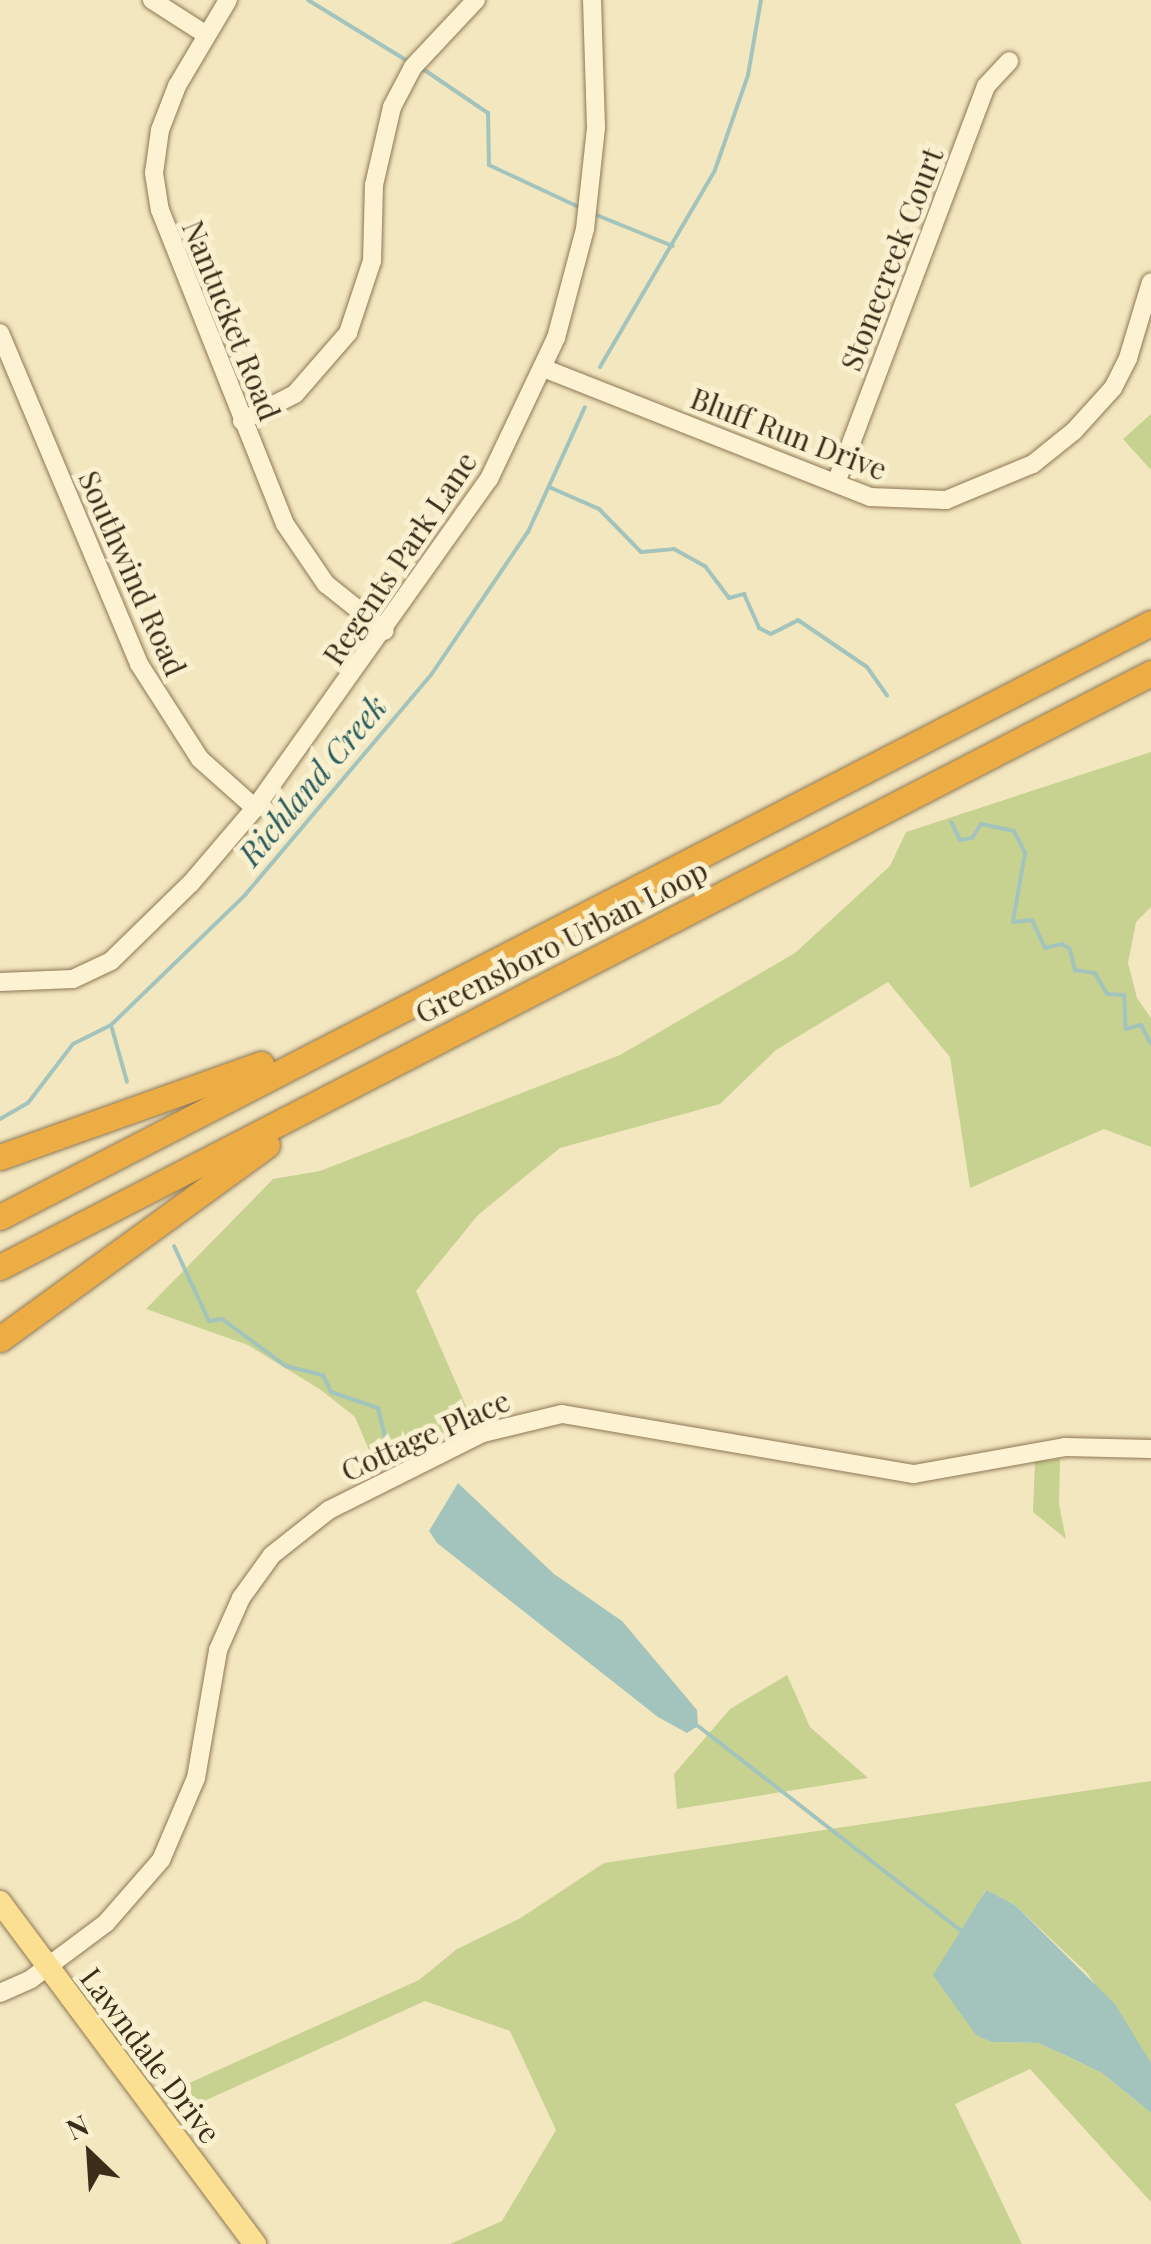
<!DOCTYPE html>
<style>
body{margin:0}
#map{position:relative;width:1151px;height:2244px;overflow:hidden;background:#f3e7bf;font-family:"Playfair Display",serif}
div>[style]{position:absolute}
.green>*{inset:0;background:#c7d291}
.water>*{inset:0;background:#a3c4bc}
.stream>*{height:4px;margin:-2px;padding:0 2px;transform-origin:2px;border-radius:2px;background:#a3c4bc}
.roads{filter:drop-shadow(0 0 2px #8e7755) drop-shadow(0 0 2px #8e7755)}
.minor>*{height:18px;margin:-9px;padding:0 9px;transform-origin:9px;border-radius:9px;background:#fdf3d3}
.major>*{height:22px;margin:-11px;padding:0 11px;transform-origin:11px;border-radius:11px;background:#fbe092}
.highway>*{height:25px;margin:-12.5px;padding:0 12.5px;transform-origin:12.5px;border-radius:12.5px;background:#edad45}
span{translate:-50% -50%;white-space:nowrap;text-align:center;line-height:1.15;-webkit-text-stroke:10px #f9f0cf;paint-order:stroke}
.street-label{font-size:30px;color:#3c2d1b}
.water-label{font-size:32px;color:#295d5d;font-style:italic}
.north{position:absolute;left:40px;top:2104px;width:100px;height:100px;-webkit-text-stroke:8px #f9f0cf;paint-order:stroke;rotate:335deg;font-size:28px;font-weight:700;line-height:40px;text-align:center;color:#3c2d1b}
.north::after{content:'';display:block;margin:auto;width:35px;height:45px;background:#3c2d1b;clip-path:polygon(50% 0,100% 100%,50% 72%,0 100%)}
</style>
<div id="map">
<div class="green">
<i style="clip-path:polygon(1151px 414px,1151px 470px,1123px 439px)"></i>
<i style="clip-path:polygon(1151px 752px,1151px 907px,1136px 922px,1128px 963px,1137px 998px,1151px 1018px,1151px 1147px,1104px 1129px,970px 1188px,950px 1057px,888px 982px,776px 1050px,720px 1104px,560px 1148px,478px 1215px,416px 1291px,473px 1422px,377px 1469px,355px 1417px,321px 1390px,248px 1345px,146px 1309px,273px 1179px,320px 1171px,620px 1055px,795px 953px,890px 866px,906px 832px)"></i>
<i style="clip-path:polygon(1060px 1459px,1059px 1504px,1066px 1539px,1033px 1512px,1035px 1462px)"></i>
<i style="clip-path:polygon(787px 1675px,810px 1727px,868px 1778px,677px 1809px,674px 1774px,730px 1709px)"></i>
<i style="clip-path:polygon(1151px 1781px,1151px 2063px,1087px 1973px,1015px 1905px,985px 1890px,943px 1982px,977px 2035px,991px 2042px,1038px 2043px,1065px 2055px,1102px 2073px,1151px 2113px,1151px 2202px,1030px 2069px,955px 2104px,1022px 2244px,450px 2244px,502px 2221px,556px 2130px,510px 2031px,425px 2001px,180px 2112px,167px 2093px,419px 1980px,457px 1949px,519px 1919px,604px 1863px)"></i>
</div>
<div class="water">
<i style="clip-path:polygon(458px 1483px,554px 1574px,622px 1621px,697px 1710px,698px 1726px,687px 1733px,658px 1717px,437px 1543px,429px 1531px)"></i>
<i style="clip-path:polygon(986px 1890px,1015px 1905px,1115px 2004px,1151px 2063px,1151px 2113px,1102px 2073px,1065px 2055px,1038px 2043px,991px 2042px,976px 2035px,933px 1975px)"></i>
</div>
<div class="stream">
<i style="left:308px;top:0;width:121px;rotate:31.5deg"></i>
<i style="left:420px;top:67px;width:82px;rotate:34.1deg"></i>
<i style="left:488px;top:113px;width:52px;rotate:88.9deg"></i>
<i style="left:489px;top:165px;width:102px;rotate:25.1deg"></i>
<i style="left:594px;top:214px;width:85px;rotate:22.1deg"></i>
<i style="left:600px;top:367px;width:228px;rotate:-59.7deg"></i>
<i style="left:715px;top:170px;width:101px;rotate:-70.8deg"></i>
<i style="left:748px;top:75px;width:76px;rotate:-80.2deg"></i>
<i style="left:549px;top:487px;width:55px;rotate:23.7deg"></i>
<i style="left:599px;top:509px;width:60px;rotate:45.7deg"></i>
<i style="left:641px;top:552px;width:33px;rotate:-5deg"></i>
<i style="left:674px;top:549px;width:35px;rotate:29deg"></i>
<i style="left:705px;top:566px;width:40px;rotate:53deg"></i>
<i style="left:729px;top:598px;width:16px;rotate:-15deg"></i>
<i style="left:744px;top:594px;width:37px;rotate:66deg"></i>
<i style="left:759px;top:628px;width:13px;rotate:27deg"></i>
<i style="left:771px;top:634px;width:30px;rotate:-27deg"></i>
<i style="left:798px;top:620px;width:83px;rotate:34.3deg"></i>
<i style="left:867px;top:667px;width:35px;rotate:55deg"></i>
<i style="left:951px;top:822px;width:20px;rotate:63deg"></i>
<i style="left:960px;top:840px;width:12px;rotate:-9deg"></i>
<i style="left:972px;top:838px;width:17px;rotate:-57deg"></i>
<i style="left:981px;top:824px;width:34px;rotate:12deg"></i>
<i style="left:1014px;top:831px;width:25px;rotate:63deg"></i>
<i style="left:1025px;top:853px;width:70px;rotate:99.9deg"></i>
<i style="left:1013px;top:922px;width:19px;rotate:-6deg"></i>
<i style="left:1032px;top:920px;width:31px;rotate:65deg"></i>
<i style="left:1045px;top:948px;width:17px;rotate:-13deg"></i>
<i style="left:1062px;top:944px;width:9px;rotate:32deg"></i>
<i style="left:1070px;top:949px;width:22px;rotate:77deg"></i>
<i style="left:1075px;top:970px;width:20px;rotate:9deg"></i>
<i style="left:1095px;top:973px;width:24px;rotate:60deg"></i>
<i style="left:1107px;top:994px;width:17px;rotate:3deg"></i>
<i style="left:1124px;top:995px;width:34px;rotate:87deg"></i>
<i style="left:1126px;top:1029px;width:16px;rotate:-15deg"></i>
<i style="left:1141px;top:1025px;width:21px;rotate:62deg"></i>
<i style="left:111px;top:1025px;width:59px;rotate:74.3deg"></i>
<i style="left:0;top:1119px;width:32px;rotate:-30deg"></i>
<i style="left:28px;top:1103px;width:74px;rotate:-52.7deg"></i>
<i style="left:73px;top:1044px;width:42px;rotate:-26.6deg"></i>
<i style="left:111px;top:1025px;width:187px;rotate:-44.1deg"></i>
<i style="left:245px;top:895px;width:288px;rotate:-49.8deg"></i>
<i style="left:431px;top:675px;width:173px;rotate:-55.9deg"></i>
<i style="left:528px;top:532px;width:137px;rotate:-65.5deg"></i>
<i style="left:174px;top:1246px;width:83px;rotate:65deg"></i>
<i style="left:209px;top:1321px;width:13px;rotate:-9deg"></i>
<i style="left:222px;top:1319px;width:79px;rotate:36.3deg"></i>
<i style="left:286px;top:1366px;width:38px;rotate:14deg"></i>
<i style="left:323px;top:1375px;width:19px;rotate:65deg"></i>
<i style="left:331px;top:1392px;width:50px;rotate:18.8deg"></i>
<i style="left:378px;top:1408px;width:46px;rotate:76.3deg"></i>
<i style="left:698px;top:1726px;width:336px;rotate:37.9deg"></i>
</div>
<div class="roads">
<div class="minor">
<i style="left:152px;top:0;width:63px;rotate:32.7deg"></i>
<i style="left:228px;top:0;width:100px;rotate:120.7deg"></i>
<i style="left:177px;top:86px;width:47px;rotate:111.1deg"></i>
<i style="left:160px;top:130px;width:43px;rotate:97.9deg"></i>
<i style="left:154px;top:173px;width:37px;rotate:81deg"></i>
<i style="left:160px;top:210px;width:338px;rotate:68.3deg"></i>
<i style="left:285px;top:524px;width:73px;rotate:55.7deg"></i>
<i style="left:326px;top:584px;width:75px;rotate:38.5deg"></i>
<i style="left:0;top:333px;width:359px;rotate:67.2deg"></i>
<i style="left:139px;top:664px;width:113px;rotate:57.3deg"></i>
<i style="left:200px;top:759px;width:74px;rotate:41.7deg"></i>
<i style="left:543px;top:368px;width:352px;rotate:21.5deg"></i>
<i style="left:870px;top:497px;width:76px;rotate:2.3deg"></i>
<i style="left:946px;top:500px;width:94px;rotate:-22.5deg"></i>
<i style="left:1033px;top:464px;width:53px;rotate:-38.8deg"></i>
<i style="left:1074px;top:431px;width:58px;rotate:-47.8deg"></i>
<i style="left:1113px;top:388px;width:34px;rotate:-63deg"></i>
<i style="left:1128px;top:358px;width:79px;rotate:-73.2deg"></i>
<i style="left:242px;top:421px;width:59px;rotate:-27deg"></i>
<i style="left:295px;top:394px;width:81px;rotate:-49deg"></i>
<i style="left:348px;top:333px;width:76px;rotate:-71.6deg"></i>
<i style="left:372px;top:261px;width:76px;rotate:-88.5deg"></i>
<i style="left:374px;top:185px;width:80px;rotate:-77deg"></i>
<i style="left:392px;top:107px;width:45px;rotate:-62.3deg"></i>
<i style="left:413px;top:67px;width:92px;rotate:-46.8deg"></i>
<i style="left:836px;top:483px;width:424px;rotate:-69.3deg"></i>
<i style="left:986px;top:86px;width:34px;rotate:-47deg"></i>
<i style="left:0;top:982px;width:73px;rotate:-2.4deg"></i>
<i style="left:73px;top:979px;width:42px;rotate:-25.3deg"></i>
<i style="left:111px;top:961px;width:112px;rotate:-44.3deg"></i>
<i style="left:191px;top:883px;width:99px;rotate:-49.5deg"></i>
<i style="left:255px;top:808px;width:404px;rotate:-54.6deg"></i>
<i style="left:489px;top:479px;width:156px;rotate:-64.6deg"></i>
<i style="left:556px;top:338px;width:113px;rotate:-75.1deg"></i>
<i style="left:585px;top:229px;width:103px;rotate:-83.8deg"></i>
<i style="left:596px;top:127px;width:127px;rotate:-91.8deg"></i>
<i style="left:0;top:1993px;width:34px;rotate:-24deg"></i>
<i style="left:31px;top:1979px;width:94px;rotate:-36.7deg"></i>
<i style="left:106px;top:1923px;width:84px;rotate:-48.9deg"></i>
<i style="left:161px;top:1860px;width:89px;rotate:-66.9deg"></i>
<i style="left:196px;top:1778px;width:130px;rotate:-80.2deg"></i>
<i style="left:218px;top:1650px;width:57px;rotate:-66.1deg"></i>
<i style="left:241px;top:1598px;width:53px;rotate:-54.2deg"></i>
<i style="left:272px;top:1555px;width:73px;rotate:-38.3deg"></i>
<i style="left:329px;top:1510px;width:172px;rotate:-26.6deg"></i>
<i style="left:483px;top:1433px;width:81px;rotate:-13.5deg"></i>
<i style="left:562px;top:1414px;width:357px;rotate:9.7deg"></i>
<i style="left:914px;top:1474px;width:153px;rotate:-10.1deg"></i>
<i style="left:1065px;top:1447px;width:86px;rotate:1.3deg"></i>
</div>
<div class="major">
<i style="left:0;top:1902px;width:427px;rotate:53.3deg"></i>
</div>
<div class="highway">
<i style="left:0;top:1157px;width:277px;rotate:-19.6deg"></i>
<i style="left:0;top:1217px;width:1295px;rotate:-27.3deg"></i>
<i style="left:0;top:1267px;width:1295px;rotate:-27.3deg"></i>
<i style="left:0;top:1339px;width:330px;rotate:-36deg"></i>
</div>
</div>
<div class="street-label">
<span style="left:891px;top:259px;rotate:-69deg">Stonecreek Court</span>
<span style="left:232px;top:320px;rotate:68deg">Nantucket Road</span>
<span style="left:789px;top:433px;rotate:21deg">Bluff Run Drive</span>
<span style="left:399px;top:558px;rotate:-56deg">Regents Park Lane</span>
<span style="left:133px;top:573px;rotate:66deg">Southwind Road</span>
<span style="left:561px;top:941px;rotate:-27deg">Greensboro Urban Loop</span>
<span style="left:425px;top:1435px;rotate:-24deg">Cottage Place</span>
<span style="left:151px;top:2055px;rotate:53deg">Lawndale Drive</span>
</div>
<div class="water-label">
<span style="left:312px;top:780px;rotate:-50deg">Richland Creek</span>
</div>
<div class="north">N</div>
</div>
